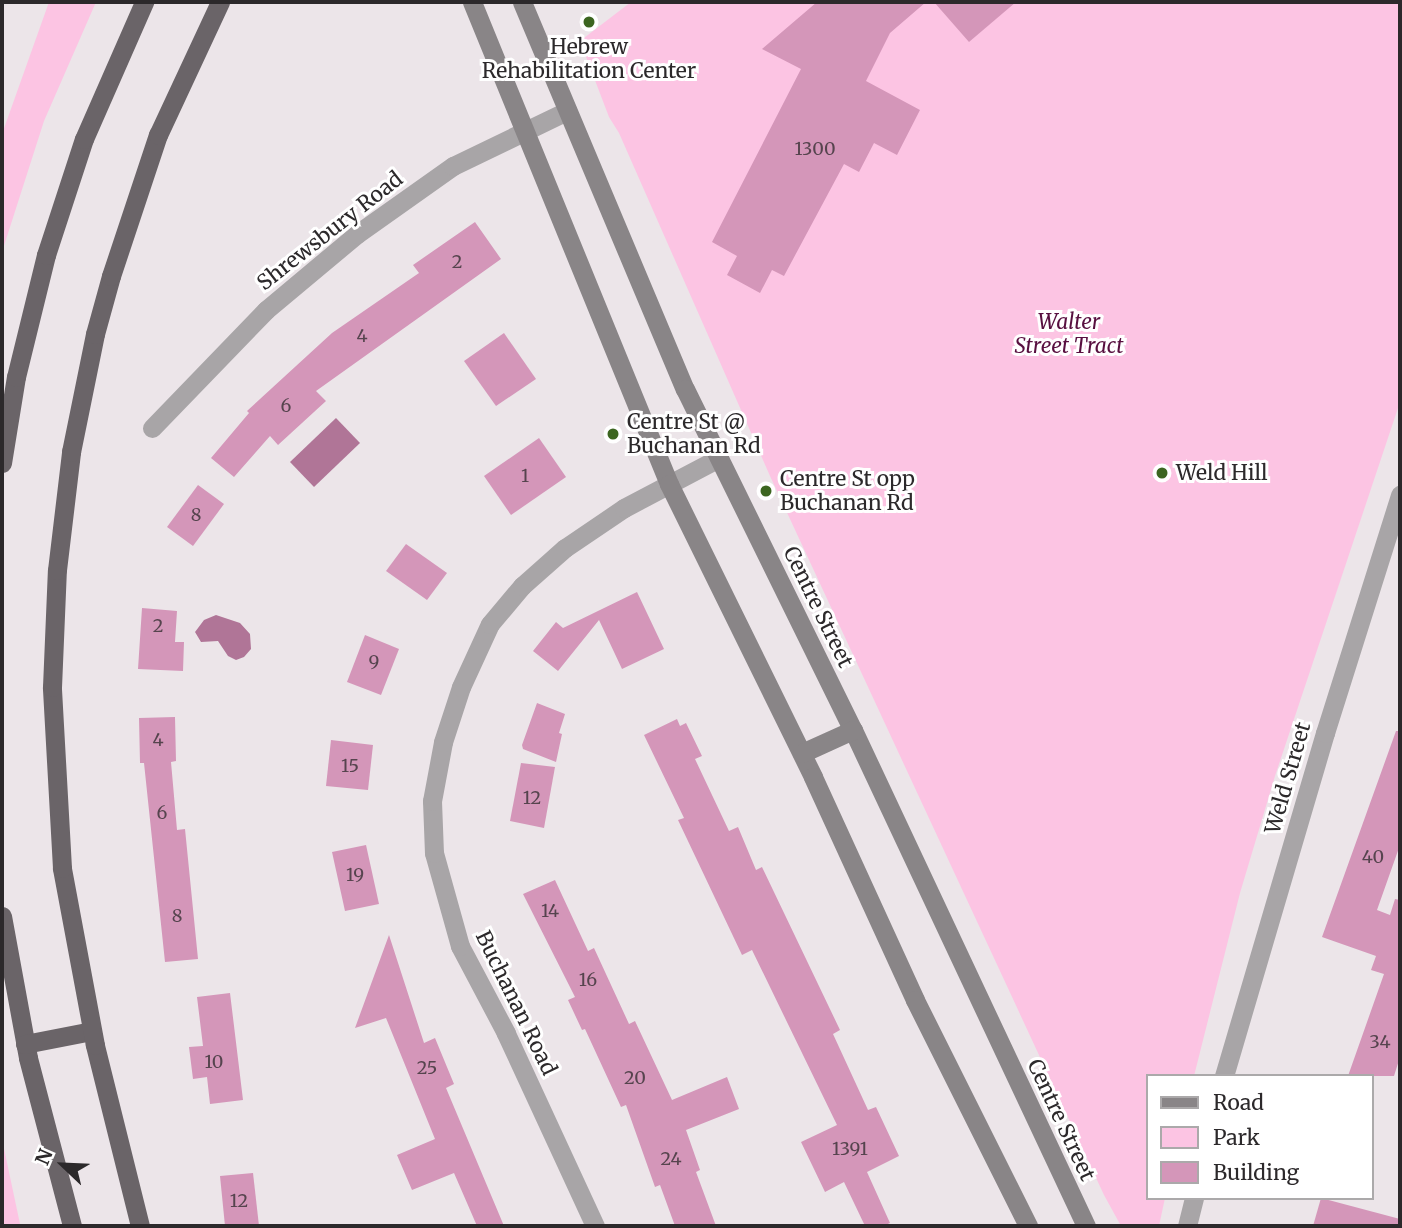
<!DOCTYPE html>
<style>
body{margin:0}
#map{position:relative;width:1402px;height:1228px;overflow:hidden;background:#ece5e9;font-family:Merriweather,serif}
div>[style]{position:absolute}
.green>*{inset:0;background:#fcc4e3}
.water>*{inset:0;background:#b07597}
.building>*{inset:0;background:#d496b9}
.minor>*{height:19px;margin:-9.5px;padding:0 9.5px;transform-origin:9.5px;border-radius:9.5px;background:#a8a5a7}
.tertiary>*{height:19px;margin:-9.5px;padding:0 9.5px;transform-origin:9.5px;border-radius:9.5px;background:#a8a5a7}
.secondary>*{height:19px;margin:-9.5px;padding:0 9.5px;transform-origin:9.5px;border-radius:9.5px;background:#898587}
.trunk>*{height:19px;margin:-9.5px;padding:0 9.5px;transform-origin:9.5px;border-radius:9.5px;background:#6a6468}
.dots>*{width:19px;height:19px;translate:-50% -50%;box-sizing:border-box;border:4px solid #fff;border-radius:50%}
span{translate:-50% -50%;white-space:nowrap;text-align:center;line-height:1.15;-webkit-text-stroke:6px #fff;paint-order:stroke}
.number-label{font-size:18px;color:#56444e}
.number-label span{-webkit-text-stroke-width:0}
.poi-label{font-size:21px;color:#2c292b}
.left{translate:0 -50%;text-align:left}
.street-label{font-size:21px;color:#2c292b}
.park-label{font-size:21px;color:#580f40;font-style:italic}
.frame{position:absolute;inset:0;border:4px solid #2c292b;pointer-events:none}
.legend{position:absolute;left:1146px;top:1074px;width:228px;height:126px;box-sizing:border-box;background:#fff;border:2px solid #aba9aa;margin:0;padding:9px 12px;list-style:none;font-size:21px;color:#2c292b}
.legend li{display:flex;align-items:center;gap:14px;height:35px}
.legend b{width:35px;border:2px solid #aba9aa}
.north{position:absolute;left:28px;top:1130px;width:70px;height:70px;-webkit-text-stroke:5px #fff;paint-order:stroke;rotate:293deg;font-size:19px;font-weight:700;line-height:28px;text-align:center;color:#2c292b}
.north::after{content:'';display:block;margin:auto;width:24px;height:32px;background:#2c292b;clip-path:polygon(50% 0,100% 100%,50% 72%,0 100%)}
</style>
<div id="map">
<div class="green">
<i style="clip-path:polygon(49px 2px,96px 2px,44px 121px,2px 252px,2px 134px)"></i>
<i style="clip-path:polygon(631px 2px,1400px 2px,1400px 402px,1275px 776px,1240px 893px,1194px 1076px,1148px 1076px,1148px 1198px,1165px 1198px,1159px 1226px,1121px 1226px,1104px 1195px,770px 476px,619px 133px,609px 117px,580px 41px)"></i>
<i style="clip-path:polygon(2px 1139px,20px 1224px,21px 1226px,2px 1226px)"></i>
</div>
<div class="water">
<i style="clip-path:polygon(336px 418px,360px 443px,314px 487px,290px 462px)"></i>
<i style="clip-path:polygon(216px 615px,240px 623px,250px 634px,251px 649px,244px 657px,236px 660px,228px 656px,218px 641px,201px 642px,195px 632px,204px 620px)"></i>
</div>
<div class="building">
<i style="clip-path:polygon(817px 2px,926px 2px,890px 33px,866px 81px,920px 110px,897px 155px,874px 143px,859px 172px,844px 164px,784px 276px,772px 270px,760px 293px,727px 275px,737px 256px,712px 242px,801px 69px,762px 49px)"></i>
<i style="clip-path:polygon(934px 2px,1016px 2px,969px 42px)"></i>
<i style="clip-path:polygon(475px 222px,501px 259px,316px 391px,326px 401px,278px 445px,270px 436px,234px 477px,211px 458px,249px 413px,247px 411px,332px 333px,419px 273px,413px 265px)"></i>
<i style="clip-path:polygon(504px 333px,536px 379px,496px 406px,464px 361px)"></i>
<i style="clip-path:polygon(539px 438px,566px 477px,511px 515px,484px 476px)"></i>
<i style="clip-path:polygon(198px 485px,224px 504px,193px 546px,167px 527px)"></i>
<i style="clip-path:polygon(406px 544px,447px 573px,427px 600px,386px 571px)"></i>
<i style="clip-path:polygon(637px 592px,664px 649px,622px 669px,599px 620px,558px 671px,533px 651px,556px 622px,563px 628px)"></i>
<i style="clip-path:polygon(142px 608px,177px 611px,175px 642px,184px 642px,183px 671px,138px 669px)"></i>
<i style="clip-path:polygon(365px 635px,399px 649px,381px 695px,347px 682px)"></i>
<i style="clip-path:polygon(537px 703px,565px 714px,559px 733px,562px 734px,556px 762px,523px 749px,522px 745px)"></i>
<i style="clip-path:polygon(175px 717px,176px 761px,171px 762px,177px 830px,185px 829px,198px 959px,165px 962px,144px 763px,140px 763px,139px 718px)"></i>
<i style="clip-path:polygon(677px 719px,680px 726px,686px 723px,702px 756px,695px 759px,729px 831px,738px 827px,756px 870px,762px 867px,840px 1030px,833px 1034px,868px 1110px,876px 1107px,899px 1156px,867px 1172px,890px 1223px,883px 1226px,865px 1226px,844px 1182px,825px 1192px,801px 1142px,837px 1125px,752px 950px,742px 955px,678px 820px,684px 818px,644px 735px)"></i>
<i style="clip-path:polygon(1396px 731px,1400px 731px,1400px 845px,1377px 910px,1390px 915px,1395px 899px,1400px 900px,1400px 1057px,1394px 1076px,1348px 1076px,1384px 974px,1371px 970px,1376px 956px,1322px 937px)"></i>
<i style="clip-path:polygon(331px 740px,373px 745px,368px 790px,326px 786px)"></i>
<i style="clip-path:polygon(521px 763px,555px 767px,544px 828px,510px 821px)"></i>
<i style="clip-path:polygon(366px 845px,379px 904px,345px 911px,332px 852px)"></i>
<i style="clip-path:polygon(555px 880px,588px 951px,594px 948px,629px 1024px,635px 1021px,672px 1100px,727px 1077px,739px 1109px,686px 1130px,700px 1170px,696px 1172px,716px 1226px,675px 1226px,660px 1185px,655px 1187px,626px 1105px,621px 1107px,585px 1029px,582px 1030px,568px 1000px,575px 997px,523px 894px)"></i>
<i style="clip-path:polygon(389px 935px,424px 1043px,435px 1038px,454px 1084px,446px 1088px,504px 1226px,477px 1226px,454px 1173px,412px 1190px,397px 1155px,435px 1139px,386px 1018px,355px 1028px)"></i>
<i style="clip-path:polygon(230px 993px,243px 1100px,210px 1104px,207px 1077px,193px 1079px,189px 1047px,203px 1046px,197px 997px)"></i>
<i style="clip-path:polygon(253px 1173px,259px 1226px,225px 1226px,220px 1176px)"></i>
<i style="clip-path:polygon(1321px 1198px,1400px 1219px,1400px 1226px,1313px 1226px)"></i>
</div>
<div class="minor">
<i style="left:152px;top:428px;width:164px;rotate:-46deg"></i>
<i style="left:266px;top:310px;width:119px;rotate:-39.9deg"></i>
<i style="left:357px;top:234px;width:118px;rotate:-35.3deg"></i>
<i style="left:453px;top:166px;width:127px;rotate:-25.8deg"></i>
<i style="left:595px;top:1226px;width:213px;rotate:-114.8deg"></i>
<i style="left:506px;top:1033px;width:98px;rotate:-117.9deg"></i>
<i style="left:460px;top:946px;width:97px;rotate:-105.6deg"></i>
<i style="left:434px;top:853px;width:52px;rotate:-92.2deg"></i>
<i style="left:432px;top:801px;width:60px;rotate:-79.4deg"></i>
<i style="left:443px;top:742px;width:58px;rotate:-71.9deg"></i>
<i style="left:461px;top:687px;width:69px;rotate:-65.3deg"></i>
<i style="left:490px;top:624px;width:50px;rotate:-49.9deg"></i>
<i style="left:522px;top:586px;width:57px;rotate:-41.5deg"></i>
<i style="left:565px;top:548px;width:71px;rotate:-34.1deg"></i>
<i style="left:624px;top:508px;width:107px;rotate:-27.8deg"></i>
</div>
<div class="tertiary">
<i style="left:1224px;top:1076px;width:358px;rotate:-73.6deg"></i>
<i style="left:1325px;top:733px;width:250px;rotate:-72.5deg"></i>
<i style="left:1187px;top:1226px;width:29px;rotate:-76deg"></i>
</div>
<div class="secondary">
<i style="left:472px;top:2px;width:521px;rotate:67.77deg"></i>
<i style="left:669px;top:484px;width:326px;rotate:63.8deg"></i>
<i style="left:813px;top:777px;width:245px;rotate:65.4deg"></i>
<i style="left:915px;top:1000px;width:253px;rotate:63.4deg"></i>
<i style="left:522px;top:2px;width:420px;rotate:67.2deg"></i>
<i style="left:685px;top:389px;width:380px;rotate:63.8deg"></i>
<i style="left:853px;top:730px;width:548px;rotate:64.84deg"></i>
<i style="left:802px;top:753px;width:56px;rotate:-24.3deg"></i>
</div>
<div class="trunk">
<i style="left:2px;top:463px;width:87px;rotate:-80.8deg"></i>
<i style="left:16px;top:377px;width:126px;rotate:-76.2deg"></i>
<i style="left:46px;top:255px;width:122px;rotate:-71.9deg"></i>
<i style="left:84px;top:139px;width:150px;rotate:-66.3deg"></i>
<i style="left:2px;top:916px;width:144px;rotate:79.6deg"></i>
<i style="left:28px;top:1058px;width:174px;rotate:75.3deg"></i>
<i style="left:25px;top:1044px;width:68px;rotate:-11deg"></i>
<i style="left:140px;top:1226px;width:187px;rotate:-104deg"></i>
<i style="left:95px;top:1045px;width:180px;rotate:-100.6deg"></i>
<i style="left:62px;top:868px;width:181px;rotate:-93.2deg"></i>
<i style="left:52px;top:687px;width:117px;rotate:-87.6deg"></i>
<i style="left:57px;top:570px;width:119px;rotate:-83.2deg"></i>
<i style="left:71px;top:452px;width:120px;rotate:-78.5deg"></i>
<i style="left:95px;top:334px;width:60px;rotate:-74.6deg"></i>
<i style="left:111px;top:276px;width:149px;rotate:-71.6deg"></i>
<i style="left:158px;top:135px;width:147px;rotate:-65deg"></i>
</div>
<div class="dots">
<i style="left:589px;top:22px;background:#3c6520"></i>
<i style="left:613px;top:434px;background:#3c6520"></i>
<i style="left:1162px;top:473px;background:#3c6520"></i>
<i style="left:766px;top:491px;background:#3c6520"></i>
</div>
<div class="number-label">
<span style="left:815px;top:149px">1300</span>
<span style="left:457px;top:262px">2</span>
<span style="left:362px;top:336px">4</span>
<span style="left:286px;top:406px">6</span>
<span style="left:525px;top:476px">1</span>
<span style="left:196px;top:515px">8</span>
<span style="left:158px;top:626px">2</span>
<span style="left:374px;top:662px">9</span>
<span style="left:158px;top:740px">4</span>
<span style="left:350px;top:766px">15</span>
<span style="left:532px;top:798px">12</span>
<span style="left:162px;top:813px">6</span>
<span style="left:1373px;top:857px">40</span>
<span style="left:355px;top:875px">19</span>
<span style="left:550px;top:911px">14</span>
<span style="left:177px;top:916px">8</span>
<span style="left:588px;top:980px">16</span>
<span style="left:1380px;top:1042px">34</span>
<span style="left:214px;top:1062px">10</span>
<span style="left:427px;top:1068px">25</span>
<span style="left:635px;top:1078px">20</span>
<span style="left:850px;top:1149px">1391</span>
<span style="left:671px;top:1159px">24</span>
<span style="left:239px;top:1201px">12</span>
</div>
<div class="poi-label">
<span style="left:589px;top:59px">Hebrew<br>Rehabilitation Center</span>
<span class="left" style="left:627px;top:434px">Centre St @<br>Buchanan Rd</span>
<span class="left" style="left:1176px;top:473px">Weld Hill</span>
<span class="left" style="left:780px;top:491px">Centre St opp<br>Buchanan Rd</span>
</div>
<div class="street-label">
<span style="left:330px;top:231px;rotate:-38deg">Shrewsbury Road</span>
<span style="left:818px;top:607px;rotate:64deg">Centre Street</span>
<span style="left:1288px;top:778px;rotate:-74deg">Weld Street</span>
<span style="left:516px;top:1003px;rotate:64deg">Buchanan Road</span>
<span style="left:1061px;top:1120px;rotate:65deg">Centre Street</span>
</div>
<div class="park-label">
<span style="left:1069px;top:334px">Walter<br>Street Tract</span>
</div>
<div class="frame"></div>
<ul class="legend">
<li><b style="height:9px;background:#898587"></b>Road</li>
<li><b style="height:19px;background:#fcc4e3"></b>Park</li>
<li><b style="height:19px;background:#d496b9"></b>Building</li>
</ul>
<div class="north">N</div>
</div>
